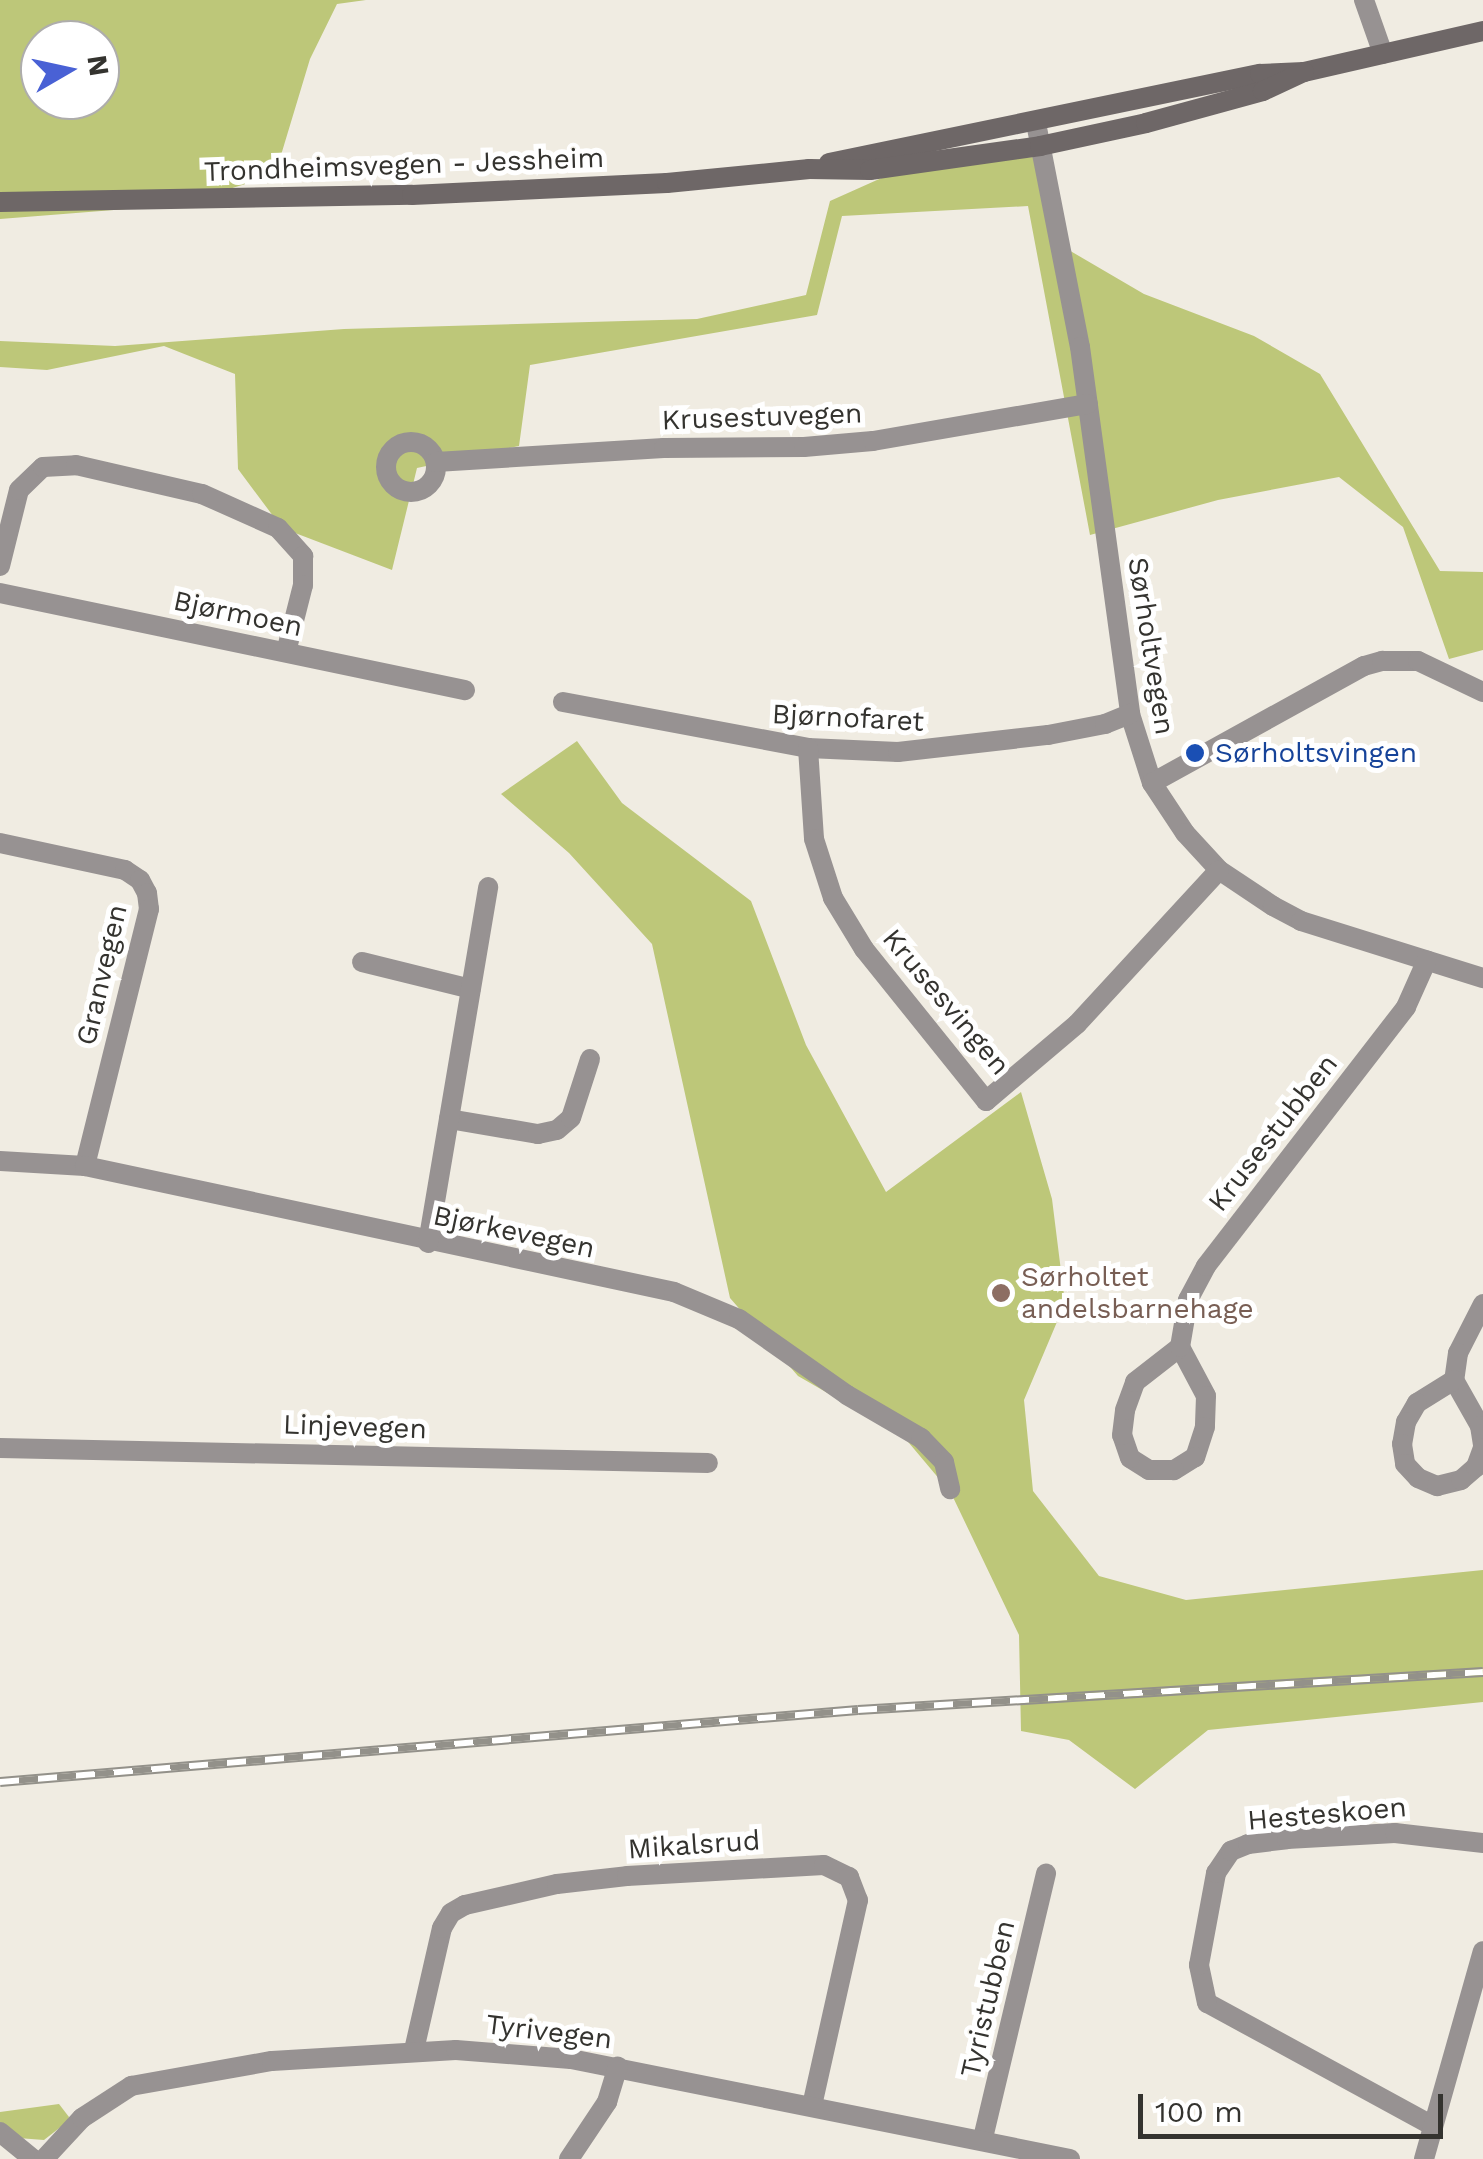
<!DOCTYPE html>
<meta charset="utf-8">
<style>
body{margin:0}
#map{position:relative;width:1483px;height:2159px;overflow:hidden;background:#f0ece2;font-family:"Work Sans",sans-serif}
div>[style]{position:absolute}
.green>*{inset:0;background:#bdc779}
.minor>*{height:20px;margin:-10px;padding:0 10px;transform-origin:10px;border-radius:10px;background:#979292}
.minor>.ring{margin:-10px;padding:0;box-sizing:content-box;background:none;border:20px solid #979292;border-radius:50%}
.secondary>*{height:20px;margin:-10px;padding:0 10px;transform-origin:10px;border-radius:10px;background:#6e6767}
.rail>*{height:10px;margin-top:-5px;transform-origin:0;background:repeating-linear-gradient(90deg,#fff 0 19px,#93918a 0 38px);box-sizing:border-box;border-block:2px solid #93918a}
.dots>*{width:28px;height:28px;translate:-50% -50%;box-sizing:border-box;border:5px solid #fff;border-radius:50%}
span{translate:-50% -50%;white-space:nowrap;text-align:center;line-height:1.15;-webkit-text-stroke:10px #fff;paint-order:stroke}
.street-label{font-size:28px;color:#34332f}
.transit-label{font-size:28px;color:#164399}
.left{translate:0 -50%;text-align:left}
.education-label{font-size:28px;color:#785e54}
.north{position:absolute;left:20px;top:20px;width:100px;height:100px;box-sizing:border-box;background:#fff;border:2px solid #aeadac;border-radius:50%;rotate:81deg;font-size:28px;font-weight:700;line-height:40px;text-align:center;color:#34332f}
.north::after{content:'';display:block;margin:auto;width:35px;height:45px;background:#4961d5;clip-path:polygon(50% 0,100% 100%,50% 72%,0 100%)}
.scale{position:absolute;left:1138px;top:2094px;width:305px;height:45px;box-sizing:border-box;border:5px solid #34332f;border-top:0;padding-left:12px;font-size:30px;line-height:35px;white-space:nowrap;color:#34332f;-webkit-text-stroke:8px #fff;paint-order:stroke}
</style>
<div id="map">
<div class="green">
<i style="clip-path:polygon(evenodd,0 0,366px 0,337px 4px,310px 59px,275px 175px,177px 205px,0 219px,0 0,40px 40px,100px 40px,100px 100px,40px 100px,40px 40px)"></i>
<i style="clip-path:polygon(1034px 157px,1067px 249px,1144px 294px,1254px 336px,1320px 374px,1440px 571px,1483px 572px,1483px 650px,1449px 659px,1403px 527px,1339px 477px,1218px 500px,1090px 535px,1028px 206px,842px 216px,817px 315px,530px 365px,519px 446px,417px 468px,392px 570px,282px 528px,238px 469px,235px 374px,164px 346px,47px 370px,0 367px,0 341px,115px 346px,344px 329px,697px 319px,806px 295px,830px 201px,915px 163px)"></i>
<i style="clip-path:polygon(577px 741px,622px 803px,751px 901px,806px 1045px,886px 1192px,1021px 1092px,1052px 1199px,1065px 1303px,1024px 1400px,1033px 1491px,1099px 1576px,1186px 1600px,1483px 1570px,1483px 1702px,1208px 1730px,1135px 1789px,1069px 1740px,1021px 1731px,1019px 1635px,951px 1493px,904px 1437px,798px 1376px,730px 1298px,652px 944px,569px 853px,501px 794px)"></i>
<i style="clip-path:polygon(59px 2104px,69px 2117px,67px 2122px,44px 2140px,18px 2138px,0 2122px,0 2112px)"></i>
</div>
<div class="minor">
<i style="left:1364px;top:0;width:57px;rotate:70.6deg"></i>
<i style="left:1036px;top:123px;width:228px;rotate:78.9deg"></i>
<i style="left:1080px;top:347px;width:370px;rotate:82.2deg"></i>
<i style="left:1130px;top:714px;width:72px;rotate:72.3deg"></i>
<i style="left:1152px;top:783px;width:60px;rotate:56.6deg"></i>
<i style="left:1185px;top:833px;width:50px;rotate:47.4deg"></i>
<i style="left:1219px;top:870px;width:65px;rotate:33.7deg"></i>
<i style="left:1273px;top:906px;width:32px;rotate:28deg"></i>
<i style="left:1301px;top:921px;width:191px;rotate:17.4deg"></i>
<i class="ring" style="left:386px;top:442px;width:30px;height:30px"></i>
<i style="left:436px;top:462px;width:228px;rotate:-3.5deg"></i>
<i style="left:664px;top:448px;width:140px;rotate:-0.4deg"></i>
<i style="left:804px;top:447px;width:69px;rotate:-5deg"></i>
<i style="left:873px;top:441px;width:218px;rotate:-9.8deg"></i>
<i style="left:0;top:566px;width:78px;rotate:-76deg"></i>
<i style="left:19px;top:490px;width:33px;rotate:-44deg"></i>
<i style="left:43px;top:467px;width:33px;rotate:-3deg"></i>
<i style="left:76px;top:465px;width:129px;rotate:13deg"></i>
<i style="left:202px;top:494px;width:83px;rotate:24.1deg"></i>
<i style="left:278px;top:528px;width:38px;rotate:48deg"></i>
<i style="left:303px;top:556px;width:29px;rotate:90deg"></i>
<i style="left:303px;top:585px;width:69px;rotate:104.2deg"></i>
<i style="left:0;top:593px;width:475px;rotate:11.8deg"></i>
<i style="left:563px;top:702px;width:249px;rotate:10.6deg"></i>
<i style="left:808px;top:748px;width:90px;rotate:2.5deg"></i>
<i style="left:898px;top:752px;width:151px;rotate:-6.5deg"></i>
<i style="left:1048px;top:735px;width:58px;rotate:-10.9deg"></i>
<i style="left:1105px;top:724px;width:27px;rotate:-22deg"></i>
<i style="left:808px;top:748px;width:91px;rotate:86.2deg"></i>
<i style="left:814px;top:839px;width:62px;rotate:72.1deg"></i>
<i style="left:833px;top:898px;width:60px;rotate:58.7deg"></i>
<i style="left:864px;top:949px;width:195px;rotate:51.2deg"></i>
<i style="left:986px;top:1101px;width:119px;rotate:-40.2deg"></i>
<i style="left:1077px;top:1024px;width:209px;rotate:-47.3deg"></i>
<i style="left:1152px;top:783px;width:242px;rotate:-28.9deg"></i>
<i style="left:1364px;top:666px;width:19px;rotate:-16deg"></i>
<i style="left:1382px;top:661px;width:36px"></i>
<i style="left:1418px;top:661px;width:72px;rotate:25.5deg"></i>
<i style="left:0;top:843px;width:128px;rotate:12.2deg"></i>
<i style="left:125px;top:870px;width:18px;rotate:34deg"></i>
<i style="left:140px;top:880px;width:15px;rotate:62deg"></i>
<i style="left:147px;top:893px;width:16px;rotate:83deg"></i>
<i style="left:149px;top:909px;width:265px;rotate:104deg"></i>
<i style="left:362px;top:962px;width:112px;rotate:13.9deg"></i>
<i style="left:449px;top:1119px;width:90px;rotate:9.6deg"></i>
<i style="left:538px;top:1134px;width:19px;rotate:-12deg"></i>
<i style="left:557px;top:1130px;width:18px;rotate:-41deg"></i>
<i style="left:571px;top:1118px;width:62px;rotate:-72.1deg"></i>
<i style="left:0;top:1161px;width:85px;rotate:3.4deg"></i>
<i style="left:85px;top:1166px;width:602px;rotate:12.07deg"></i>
<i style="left:674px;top:1292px;width:70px;rotate:22.6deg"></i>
<i style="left:739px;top:1319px;width:132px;rotate:35.1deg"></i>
<i style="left:847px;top:1395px;width:86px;rotate:30.2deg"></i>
<i style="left:921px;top:1438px;width:33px;rotate:46deg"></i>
<i style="left:944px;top:1462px;width:28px;rotate:77deg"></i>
<i style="left:428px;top:1243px;width:361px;rotate:-80.4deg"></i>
<i style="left:1483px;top:1304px;width:55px;rotate:117deg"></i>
<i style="left:1458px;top:1353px;width:27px;rotate:98deg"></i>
<i style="left:1454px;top:1380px;width:53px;rotate:60.5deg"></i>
<i style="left:1480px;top:1426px;width:19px;rotate:81deg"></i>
<i style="left:1180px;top:1347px;width:55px;rotate:62deg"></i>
<i style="left:1206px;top:1396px;width:31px;rotate:92deg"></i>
<i style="left:1205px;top:1427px;width:32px;rotate:108deg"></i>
<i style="left:1195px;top:1457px;width:25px;rotate:148deg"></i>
<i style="left:1174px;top:1470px;width:25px;rotate:180deg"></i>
<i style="left:1149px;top:1470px;width:22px;rotate:-148deg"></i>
<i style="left:1130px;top:1458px;width:24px;rotate:-109deg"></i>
<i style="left:1122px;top:1435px;width:25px;rotate:-83deg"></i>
<i style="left:1125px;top:1410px;width:30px;rotate:-70deg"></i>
<i style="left:1135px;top:1382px;width:57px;rotate:-37.9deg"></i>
<i style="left:1180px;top:1347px;width:48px;rotate:-80.3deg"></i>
<i style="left:1188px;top:1300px;width:38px;rotate:-62deg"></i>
<i style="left:1206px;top:1266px;width:327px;rotate:-52.3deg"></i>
<i style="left:1406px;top:1007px;width:51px;rotate:-65.9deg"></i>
<i style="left:1454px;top:1380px;width:44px;rotate:148.1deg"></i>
<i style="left:1417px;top:1403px;width:22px;rotate:120deg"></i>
<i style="left:1406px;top:1422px;width:22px;rotate:100deg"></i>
<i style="left:1402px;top:1444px;width:20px;rotate:81deg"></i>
<i style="left:1405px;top:1464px;width:19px;rotate:47deg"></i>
<i style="left:1418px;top:1478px;width:21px;rotate:23deg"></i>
<i style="left:1437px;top:1486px;width:25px;rotate:-14deg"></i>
<i style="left:1461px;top:1480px;width:20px;rotate:-41deg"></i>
<i style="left:1476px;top:1467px;width:20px;rotate:-70deg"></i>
<i style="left:0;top:1448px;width:708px;rotate:1.21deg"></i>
<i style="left:414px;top:2050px;width:125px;rotate:-77.1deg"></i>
<i style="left:442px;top:1928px;width:17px;rotate:-59deg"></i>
<i style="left:451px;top:1913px;width:16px;rotate:-30deg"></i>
<i style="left:465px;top:1905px;width:94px;rotate:-12.9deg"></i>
<i style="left:557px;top:1884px;width:70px;rotate:-6.5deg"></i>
<i style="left:627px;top:1876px;width:197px;rotate:-3.2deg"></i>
<i style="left:824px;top:1865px;width:28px;rotate:26deg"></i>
<i style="left:849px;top:1877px;width:25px;rotate:69deg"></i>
<i style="left:858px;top:1900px;width:210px;rotate:102.6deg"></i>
<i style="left:1433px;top:2126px;width:257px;rotate:-151.4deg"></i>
<i style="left:1207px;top:2003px;width:39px;rotate:-102deg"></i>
<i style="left:1199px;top:1965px;width:94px;rotate:-79.5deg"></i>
<i style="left:1216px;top:1873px;width:27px;rotate:-56deg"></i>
<i style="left:1231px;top:1851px;width:18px;rotate:-22deg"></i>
<i style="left:1248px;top:1844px;width:39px;rotate:-7deg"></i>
<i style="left:1287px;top:1839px;width:108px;rotate:-3.2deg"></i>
<i style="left:1395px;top:1833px;width:89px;rotate:6.5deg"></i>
<i style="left:0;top:2132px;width:43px;rotate:39.3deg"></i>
<i style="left:983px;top:2138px;width:272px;rotate:-76.6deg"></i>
<i style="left:44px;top:2159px;width:56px;rotate:-47.2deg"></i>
<i style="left:82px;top:2118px;width:59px;rotate:-33.1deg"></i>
<i style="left:131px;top:2086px;width:143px;rotate:-10.1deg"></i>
<i style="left:272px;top:2061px;width:184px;rotate:-3.4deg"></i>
<i style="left:456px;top:2050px;width:115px;rotate:4.5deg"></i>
<i style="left:571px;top:2059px;width:509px;rotate:11.33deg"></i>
<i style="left:569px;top:2159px;width:69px;rotate:-56.3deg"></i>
<i style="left:607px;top:2102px;width:37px;rotate:-73deg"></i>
<i style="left:1424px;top:2159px;width:216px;rotate:-74.2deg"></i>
</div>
<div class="secondary">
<i style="left:829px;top:163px;width:440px;rotate:-11.7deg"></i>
<i style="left:1260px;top:74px;width:44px;rotate:-2.6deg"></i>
<i style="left:1304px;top:72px;width:184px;rotate:-12.9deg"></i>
<i style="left:0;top:202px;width:412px;rotate:-1deg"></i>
<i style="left:412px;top:195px;width:255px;rotate:-2.7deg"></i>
<i style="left:667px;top:183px;width:143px;rotate:-5.6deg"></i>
<i style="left:809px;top:169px;width:61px;rotate:0.9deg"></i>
<i style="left:870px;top:170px;width:172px;rotate:-8deg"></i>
<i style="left:1040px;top:146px;width:108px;rotate:-12.2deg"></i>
<i style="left:1146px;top:123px;width:121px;rotate:-15.3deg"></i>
<i style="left:1263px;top:91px;width:45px;rotate:-24.9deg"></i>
</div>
<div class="rail">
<i style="left:0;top:1782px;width:861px;rotate:-4.8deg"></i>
<i style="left:858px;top:1710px;width:626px;rotate:-3.48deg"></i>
</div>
<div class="dots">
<i style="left:1195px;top:753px;background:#1a4fb4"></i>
<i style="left:1001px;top:1293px;background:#8d6e63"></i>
</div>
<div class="street-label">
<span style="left:404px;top:165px;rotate:-2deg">Trondheimsvegen - Jessheim</span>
<span style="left:762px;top:417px;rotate:-2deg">Krusestuvegen</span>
<span style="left:238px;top:614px;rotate:12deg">Bjørmoen</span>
<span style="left:1151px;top:646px;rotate:81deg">Sørholtvegen</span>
<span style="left:848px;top:718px;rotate:3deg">Bjørnofaret</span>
<span style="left:102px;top:975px;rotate:-77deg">Granvegen</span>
<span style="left:946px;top:1002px;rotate:50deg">Krusesvingen</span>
<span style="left:1273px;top:1133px;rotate:-52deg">Krusestubben</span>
<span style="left:514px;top:1232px;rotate:12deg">Bjørkevegen</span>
<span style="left:355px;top:1427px;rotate:2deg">Linjevegen</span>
<span style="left:1327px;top:1814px;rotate:-5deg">Hesteskoen</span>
<span style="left:694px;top:1845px;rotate:-4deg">Mikalsrud</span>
<span style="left:988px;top:1999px;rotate:-77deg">Tyristubben</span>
<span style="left:549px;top:2032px;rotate:7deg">Tyrivegen</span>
</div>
<div class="transit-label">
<span class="left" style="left:1215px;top:753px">Sørholtsvingen</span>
</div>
<div class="education-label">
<span class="left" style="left:1021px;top:1293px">Sørholtet<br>andelsbarnehage</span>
</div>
<div class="north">N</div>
<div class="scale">100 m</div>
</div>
